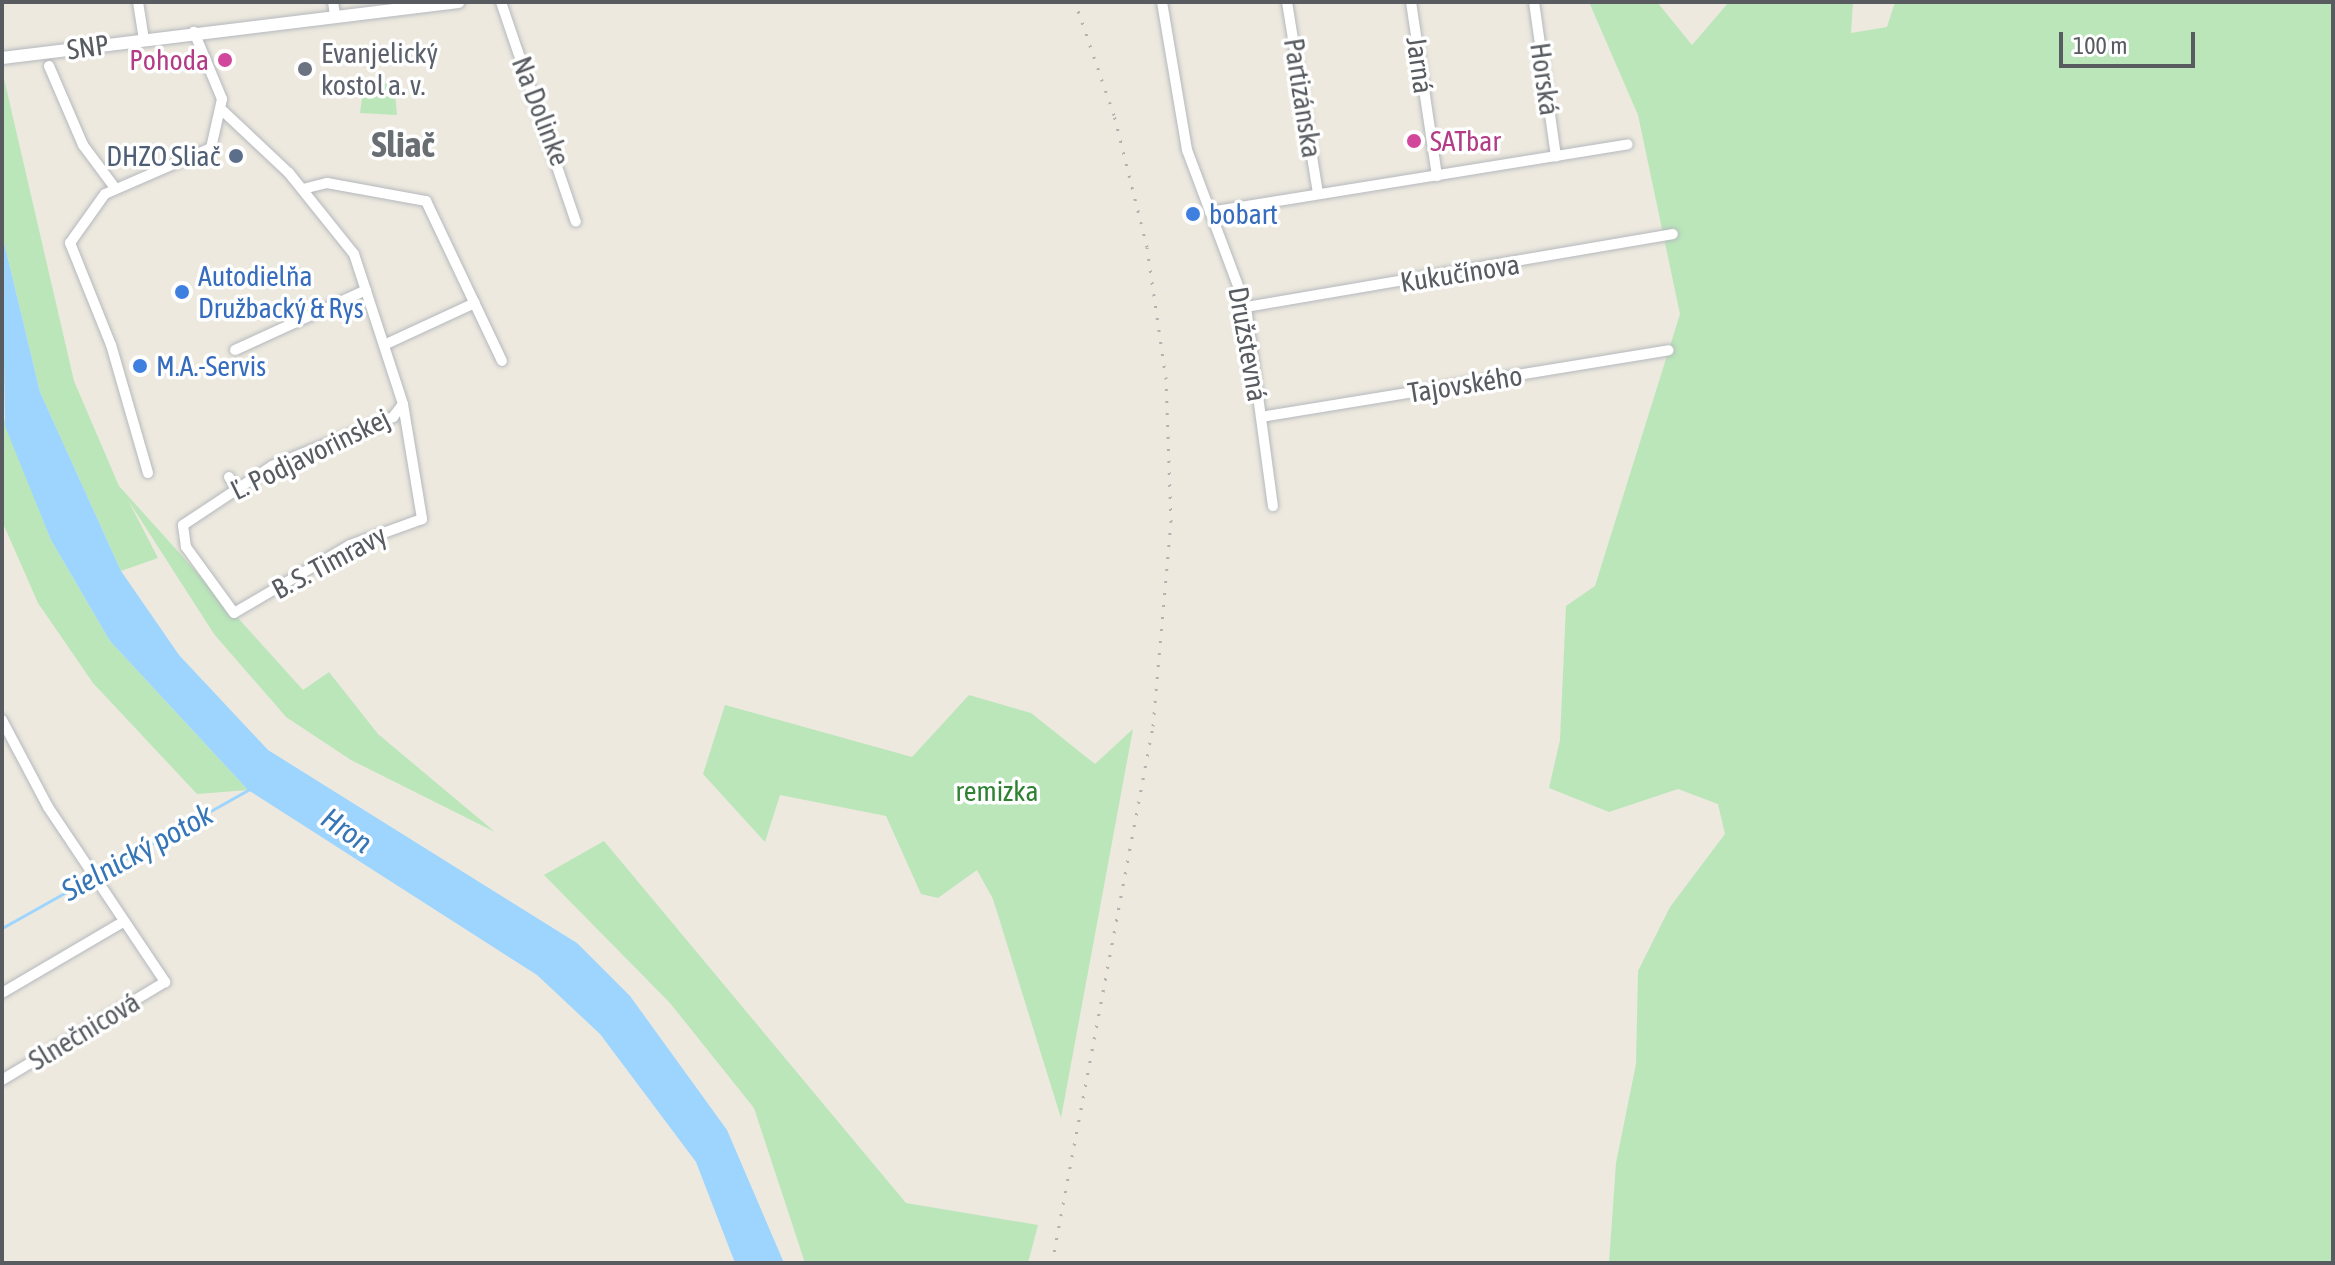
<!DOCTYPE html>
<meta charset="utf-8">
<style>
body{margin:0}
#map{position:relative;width:2335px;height:1265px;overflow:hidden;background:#ede9df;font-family:"Asap Condensed",sans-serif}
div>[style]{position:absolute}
.green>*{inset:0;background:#bae6ba}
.water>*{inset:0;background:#9dd5ff}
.stream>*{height:3px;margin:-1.5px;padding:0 1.5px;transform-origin:1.5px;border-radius:1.5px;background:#9dd5ff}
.roads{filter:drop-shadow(0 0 2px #b5b8bd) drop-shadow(0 0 2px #b5b8bd)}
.minor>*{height:10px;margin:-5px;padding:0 5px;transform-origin:5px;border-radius:5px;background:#fff}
.tertiary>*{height:12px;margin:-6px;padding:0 6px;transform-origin:6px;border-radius:6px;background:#fff}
.rail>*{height:3px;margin-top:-1.5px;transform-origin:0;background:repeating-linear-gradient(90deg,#b1b2b2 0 2px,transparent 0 12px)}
.dots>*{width:22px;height:22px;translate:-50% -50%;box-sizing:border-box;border:4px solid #fff;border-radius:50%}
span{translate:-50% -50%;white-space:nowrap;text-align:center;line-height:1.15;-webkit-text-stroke:7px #fff;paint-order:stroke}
.street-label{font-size:28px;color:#585c61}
.worship-label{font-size:28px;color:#5b616d}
.left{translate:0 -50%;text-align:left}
.hotel-label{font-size:28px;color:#b23c85}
.right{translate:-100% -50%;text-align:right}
.service-label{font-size:28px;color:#4e5e75}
.shop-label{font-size:28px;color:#366cbe}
.park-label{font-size:28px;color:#2f8232}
.water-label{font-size:30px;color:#3675b6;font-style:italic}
.district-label{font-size:36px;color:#696e73;font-weight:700}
.frame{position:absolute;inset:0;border:4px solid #585c61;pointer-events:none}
.scale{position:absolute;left:2059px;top:32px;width:136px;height:36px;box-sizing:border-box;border:4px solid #585c61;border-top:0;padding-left:10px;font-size:24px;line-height:28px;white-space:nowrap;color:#585c61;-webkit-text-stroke:6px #fff;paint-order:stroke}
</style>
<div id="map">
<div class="green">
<i style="clip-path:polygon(1589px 2px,1657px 2px,1692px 45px,1729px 2px,1853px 2px,1851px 33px,1887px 27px,1895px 2px,2333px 2px,2333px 1263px,1609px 1263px,1616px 1163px,1636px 1064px,1638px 971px,1670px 907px,1725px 834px,1718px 804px,1678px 789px,1609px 812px,1549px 788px,1560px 740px,1566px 606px,1595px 586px,1680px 314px,1638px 115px)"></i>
<i style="clip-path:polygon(2px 70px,74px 381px,119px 486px,303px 690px,329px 672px,378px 734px,495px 832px,351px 760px,286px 717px,214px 634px,128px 500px,158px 558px,121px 571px,40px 392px,2px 234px)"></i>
<i style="clip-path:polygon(394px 83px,397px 115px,360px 113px,364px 85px)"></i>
<i style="clip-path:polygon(2px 414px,51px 540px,110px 641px,248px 790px,197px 794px,93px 683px,38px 603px,2px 521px)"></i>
<i style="clip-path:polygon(969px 695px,1031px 713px,1095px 764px,1133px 729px,1061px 1118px,993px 899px,977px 870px,938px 898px,921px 894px,886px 816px,780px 795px,765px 842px,703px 774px,725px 705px,912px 757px)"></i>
<i style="clip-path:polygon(604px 841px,906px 1203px,1038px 1225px,1028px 1263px,805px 1263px,754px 1108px,670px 1003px,544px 875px)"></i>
</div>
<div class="water">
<i style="clip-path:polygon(2px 234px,40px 392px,121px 571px,179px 655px,268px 750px,577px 943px,630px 996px,727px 1130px,784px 1263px,735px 1263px,696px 1162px,600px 1034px,537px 975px,248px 790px,110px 641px,51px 540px,5px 426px)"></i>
</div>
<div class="stream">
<i style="left:2px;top:928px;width:284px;rotate:-29.3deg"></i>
</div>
<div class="roads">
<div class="minor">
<i style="left:138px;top:2px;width:37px;rotate:81deg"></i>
<i style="left:333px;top:2px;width:12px;rotate:81deg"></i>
<i style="left:501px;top:2px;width:232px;rotate:71.2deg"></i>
<i style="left:1162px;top:2px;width:150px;rotate:80.4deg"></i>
<i style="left:1187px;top:150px;width:168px;rotate:69.4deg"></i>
<i style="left:1246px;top:307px;width:201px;rotate:82.3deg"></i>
<i style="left:1287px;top:2px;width:194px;rotate:80.8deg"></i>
<i style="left:1411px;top:2px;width:176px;rotate:81.5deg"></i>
<i style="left:1534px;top:2px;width:156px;rotate:81.9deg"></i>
<i style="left:49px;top:66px;width:86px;rotate:66.7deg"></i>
<i style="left:83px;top:145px;width:54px;rotate:53.3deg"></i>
<i style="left:223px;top:111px;width:91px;rotate:43.2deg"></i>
<i style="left:289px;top:173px;width:104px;rotate:51.3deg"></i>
<i style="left:354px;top:254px;width:158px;rotate:71.9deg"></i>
<i style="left:403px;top:404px;width:117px;rotate:80.6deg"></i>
<i style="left:422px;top:519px;width:77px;rotate:160.1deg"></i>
<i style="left:350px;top:545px;width:134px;rotate:149.6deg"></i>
<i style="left:234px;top:613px;width:82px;rotate:-126deg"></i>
<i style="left:186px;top:547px;width:22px;rotate:-98deg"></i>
<i style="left:183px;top:525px;width:107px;rotate:-33.5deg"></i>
<i style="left:272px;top:466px;width:131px;rotate:-22deg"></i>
<i style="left:393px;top:417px;width:16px;rotate:-52deg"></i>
<i style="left:303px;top:189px;width:25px;rotate:-14deg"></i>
<i style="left:327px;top:183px;width:101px;rotate:10.3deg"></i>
<i style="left:426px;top:201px;width:177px;rotate:64.6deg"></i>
<i style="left:1210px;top:212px;width:423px;rotate:-9.2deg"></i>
<i style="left:1246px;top:307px;width:433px;rotate:-9.7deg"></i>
<i style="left:384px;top:345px;width:100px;rotate:-24.8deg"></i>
<i style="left:235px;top:350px;width:144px;rotate:-24.6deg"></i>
<i style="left:1261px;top:417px;width:413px;rotate:-9.3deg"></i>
<i style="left:148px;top:473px;width:133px;rotate:-106.1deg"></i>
<i style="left:111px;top:345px;width:110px;rotate:-111.9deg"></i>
<i style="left:70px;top:243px;width:60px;rotate:-54.5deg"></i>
<i style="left:105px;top:194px;width:116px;rotate:-23.5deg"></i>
<i style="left:211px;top:148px;width:50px;rotate:-77.3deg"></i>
<i style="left:222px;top:99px;width:73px;rotate:-112.7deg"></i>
<i style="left:229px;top:477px;width:12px;rotate:59deg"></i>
<i style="left:2px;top:720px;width:98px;rotate:62.1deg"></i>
<i style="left:48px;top:807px;width:211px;rotate:56.2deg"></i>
<i style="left:165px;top:982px;width:190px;rotate:149deg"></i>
<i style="left:2px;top:993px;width:140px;rotate:-30.4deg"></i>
</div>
<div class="tertiary">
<i style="left:2px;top:58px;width:460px;rotate:-7deg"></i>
</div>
</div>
<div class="rail">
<i style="left:1052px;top:1263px;width:546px;rotate:-79.35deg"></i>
<i style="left:1153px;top:726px;width:205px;rotate:-85deg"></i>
<i style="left:1171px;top:522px;width:143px;rotate:-92deg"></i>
<i style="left:1166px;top:379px;width:133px;rotate:-98.2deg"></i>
<i style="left:1147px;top:247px;width:136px;rotate:-104deg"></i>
<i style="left:1114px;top:115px;width:120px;rotate:-109deg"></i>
</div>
<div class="dots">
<i style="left:225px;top:60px;background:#d1479c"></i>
<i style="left:305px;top:69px;background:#6b7280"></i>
<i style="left:1414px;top:141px;background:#d1479c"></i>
<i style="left:236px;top:156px;background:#5c6f8a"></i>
<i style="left:1193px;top:214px;background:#3f7fe0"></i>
<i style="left:182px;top:292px;background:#3f7fe0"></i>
<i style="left:140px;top:366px;background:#3f7fe0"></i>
</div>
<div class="street-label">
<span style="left:88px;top:47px;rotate:-8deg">SNP</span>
<span style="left:1420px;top:65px;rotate:82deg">Jarná</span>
<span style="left:1545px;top:79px;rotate:82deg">Horská</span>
<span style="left:1303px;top:98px;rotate:81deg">Partizánska</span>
<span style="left:541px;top:111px;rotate:69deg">Na Dolinke</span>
<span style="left:1460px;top:273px;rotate:-9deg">Kukučínova</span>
<span style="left:1248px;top:344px;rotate:80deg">Družstevná</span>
<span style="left:1465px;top:384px;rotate:-9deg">Tajovského</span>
<span style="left:310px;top:454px;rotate:-26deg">Ľ. Podjavorinskej</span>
<span style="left:329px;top:562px;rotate:-28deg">B. S. Timravy</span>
<span style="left:84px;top:1031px;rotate:-31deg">Slnečnicová</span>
</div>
<div class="worship-label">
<span class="left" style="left:321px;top:69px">Evanjelický<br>kostol a. v.</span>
</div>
<div class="hotel-label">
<span class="right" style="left:209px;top:60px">Pohoda</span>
<span class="left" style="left:1430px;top:141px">SATbar</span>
</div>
<div class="service-label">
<span class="right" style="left:220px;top:156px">DHZO Sliač</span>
</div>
<div class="shop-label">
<span class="left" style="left:1209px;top:214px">bobart</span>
<span class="left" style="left:198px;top:292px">Autodielňa<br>Družbacký &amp; Rys</span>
<span class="left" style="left:156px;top:366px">M.A.-Servis</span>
</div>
<div class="park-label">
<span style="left:997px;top:791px">remizka</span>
</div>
<div class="water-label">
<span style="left:347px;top:830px;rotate:35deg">Hron</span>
<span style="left:137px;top:852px;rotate:-29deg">Sielnický potok</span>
</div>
<div class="district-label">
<span style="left:403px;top:145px">Sliač</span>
</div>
<div class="frame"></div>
<div class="scale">100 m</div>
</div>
